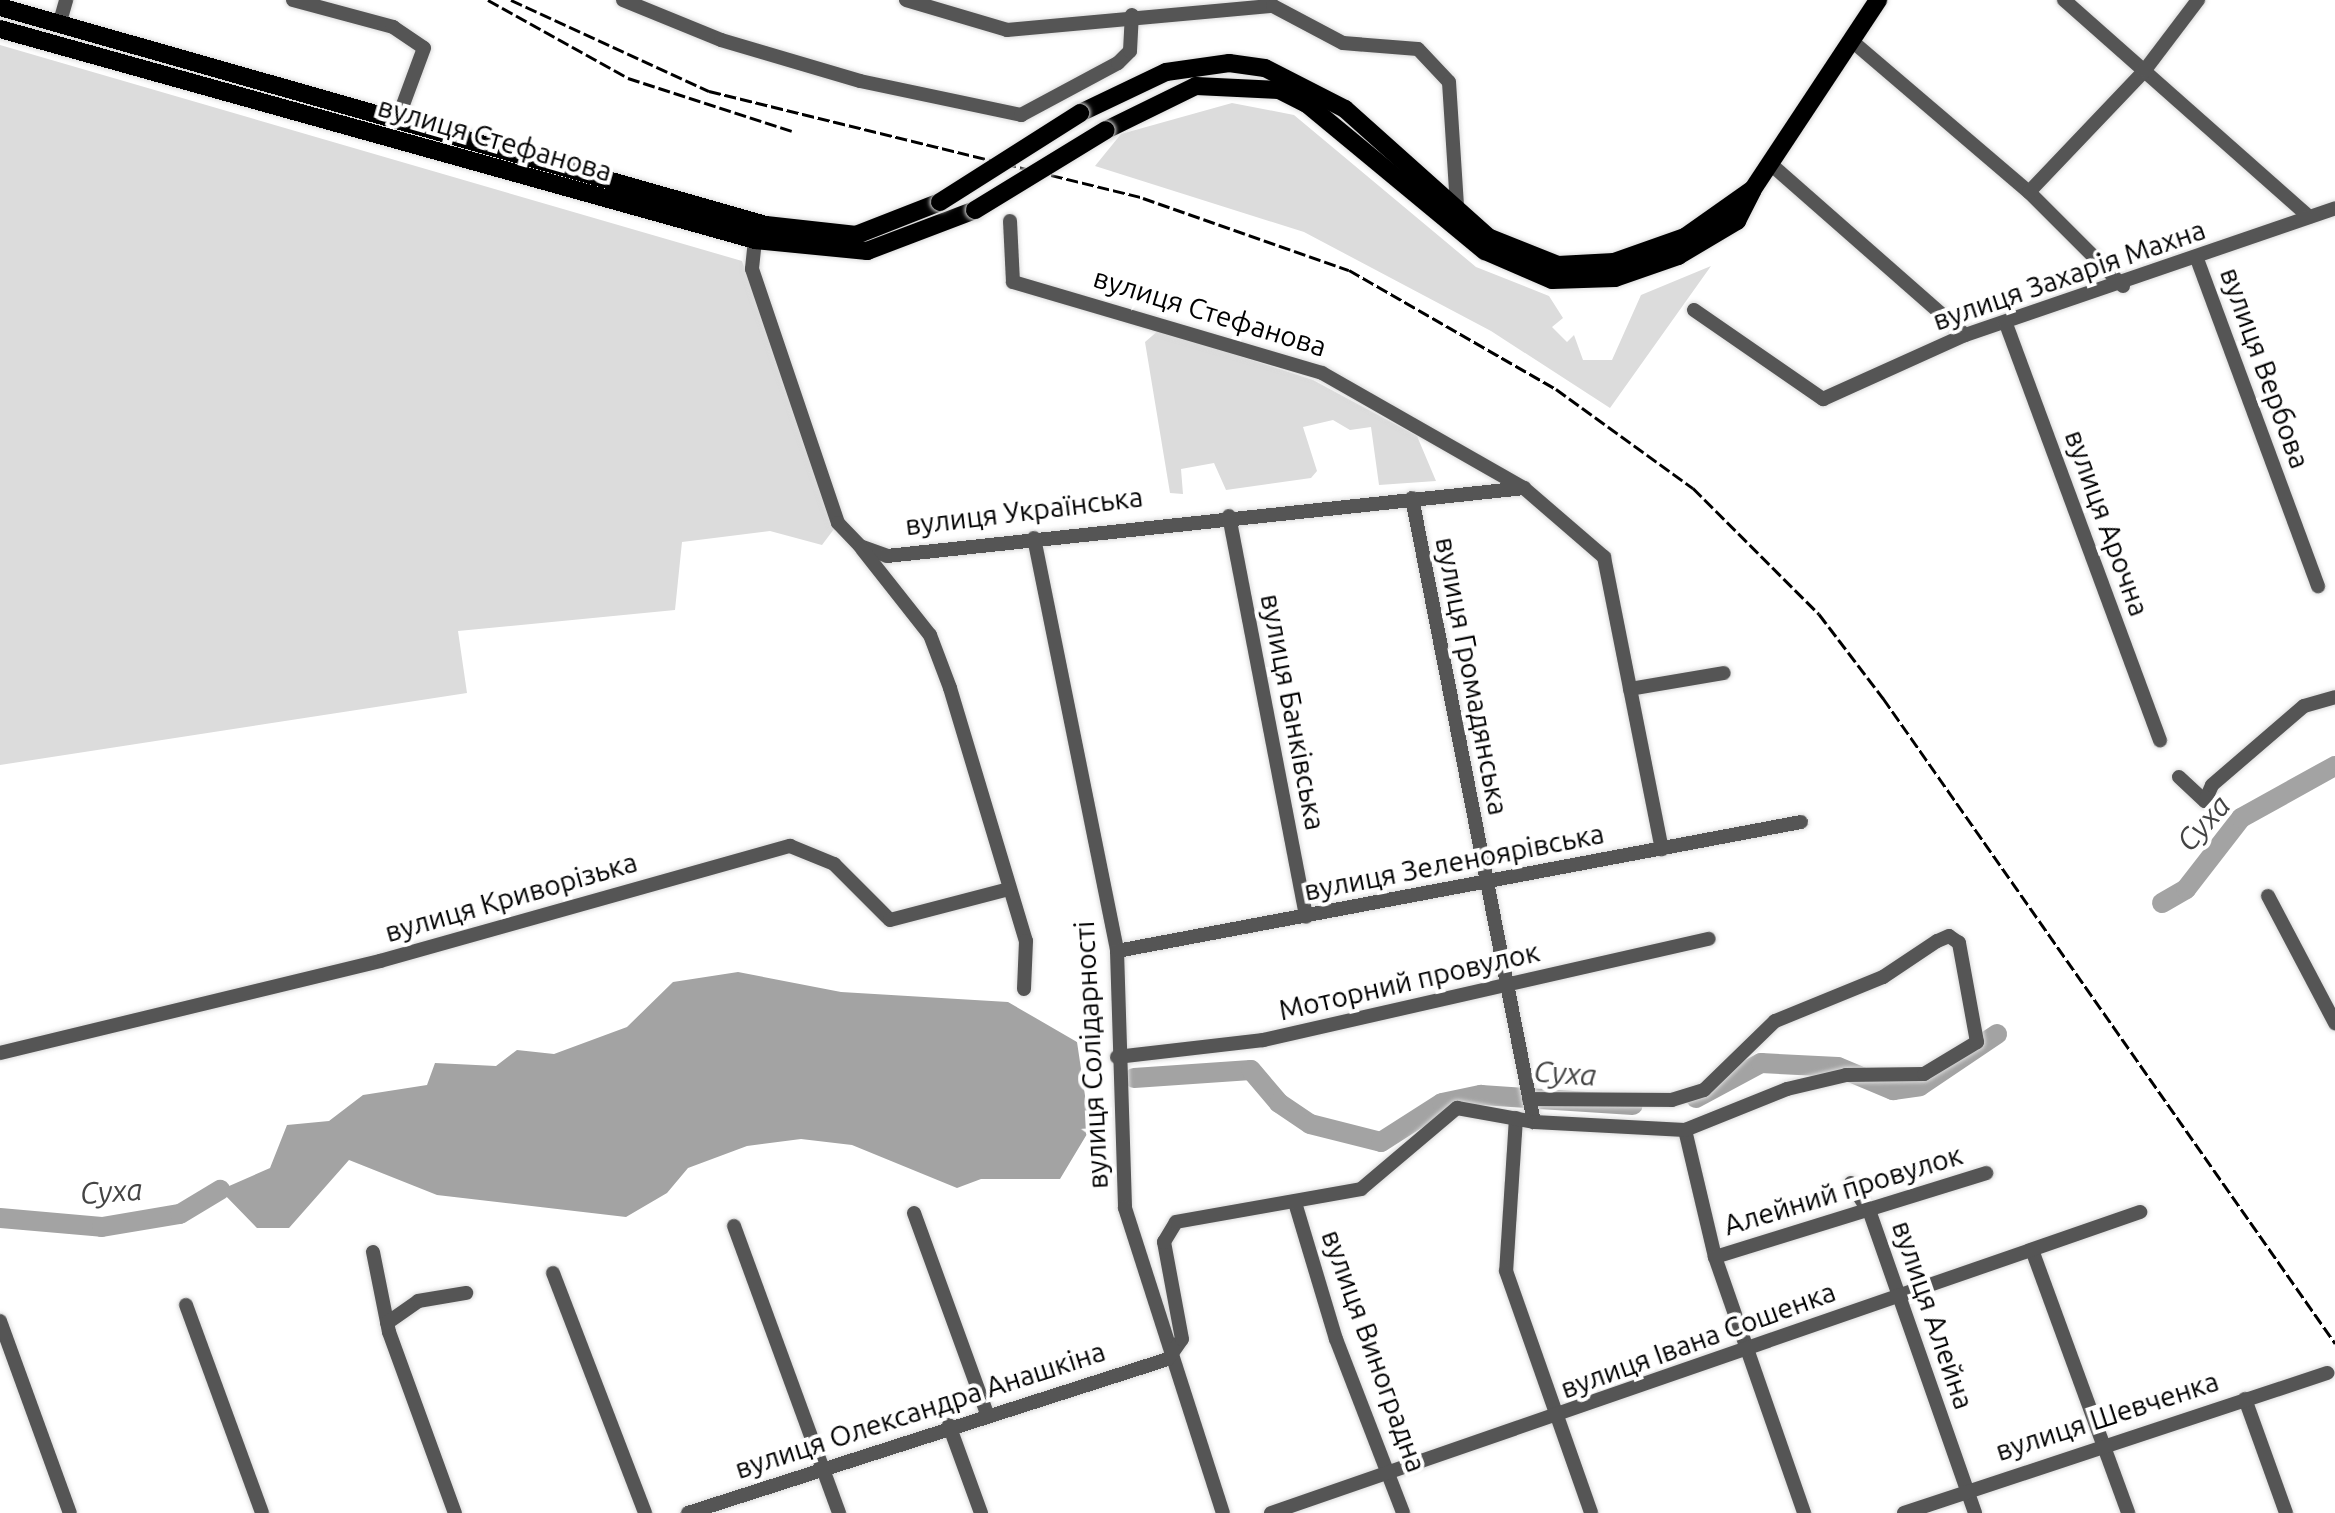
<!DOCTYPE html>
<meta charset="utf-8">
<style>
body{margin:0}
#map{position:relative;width:2335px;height:1513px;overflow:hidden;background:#fff;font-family:Ubuntu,sans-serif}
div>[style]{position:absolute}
.green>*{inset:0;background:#dcdcdc}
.water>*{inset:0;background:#a3a3a3}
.river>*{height:20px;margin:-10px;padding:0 10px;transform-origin:10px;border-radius:10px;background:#a3a3a3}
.roads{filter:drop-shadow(0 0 2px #dbdbdb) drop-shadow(0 0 2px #dbdbdb)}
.minor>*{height:14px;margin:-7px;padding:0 7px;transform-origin:7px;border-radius:7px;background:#555}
.major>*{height:18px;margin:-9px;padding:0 9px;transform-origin:9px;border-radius:9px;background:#000}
.rail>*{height:3px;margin-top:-1.5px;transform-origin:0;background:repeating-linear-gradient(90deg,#000 0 12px,transparent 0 16px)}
.bridges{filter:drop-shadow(0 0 2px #dbdbdb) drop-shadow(0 0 2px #dbdbdb)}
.major-bridge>*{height:18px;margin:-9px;padding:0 9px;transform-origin:9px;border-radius:9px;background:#000}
span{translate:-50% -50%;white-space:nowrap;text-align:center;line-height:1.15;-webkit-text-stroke:8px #fff;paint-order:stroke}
.street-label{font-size:28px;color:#000}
.water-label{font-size:30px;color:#444;font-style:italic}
</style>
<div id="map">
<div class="green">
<i style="clip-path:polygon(0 45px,742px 261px,834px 529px,822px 545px,770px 531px,682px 542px,675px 610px,458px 631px,467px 693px,0 765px)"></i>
<i style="clip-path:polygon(1232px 103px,1294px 115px,1476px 267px,1549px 296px,1563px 318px,1552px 327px,1567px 342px,1574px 335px,1583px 360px,1612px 360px,1641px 295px,1711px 266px,1610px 408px,1491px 331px,1304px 232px,1095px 166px,1121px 134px)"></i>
<i style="clip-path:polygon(1159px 330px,1313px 380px,1417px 436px,1436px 481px,1379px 485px,1371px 427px,1350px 430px,1333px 420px,1303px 427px,1317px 471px,1311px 478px,1226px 490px,1214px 463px,1181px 469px,1183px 494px,1170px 493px,1145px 342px)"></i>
</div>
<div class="water">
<i style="clip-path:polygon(738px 972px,841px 992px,1008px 1002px,1077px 1042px,1090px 1129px,1060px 1179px,981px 1179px,957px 1188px,852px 1145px,801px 1139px,747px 1146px,688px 1168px,667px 1193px,626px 1217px,437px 1195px,349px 1160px,289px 1228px,257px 1228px,220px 1190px,270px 1168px,287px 1125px,329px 1121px,363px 1095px,427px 1085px,435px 1063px,496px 1066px,517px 1050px,554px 1054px,627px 1027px,673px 982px)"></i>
</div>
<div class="river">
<i style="left:2162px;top:903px;width:28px;rotate:-30deg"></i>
<i style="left:2186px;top:889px;width:90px;rotate:-52.2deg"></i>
<i style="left:2241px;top:818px;width:107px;rotate:-29deg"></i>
<i style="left:1134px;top:1078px;width:117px;rotate:-3.9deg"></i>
<i style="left:1251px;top:1070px;width:43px;rotate:49.7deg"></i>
<i style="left:1279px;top:1103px;width:37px;rotate:34deg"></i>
<i style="left:1310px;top:1124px;width:73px;rotate:14.2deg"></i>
<i style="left:1381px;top:1142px;width:72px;rotate:-32.6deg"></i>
<i style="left:1442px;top:1103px;width:40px;rotate:-12deg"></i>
<i style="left:1481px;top:1095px;width:152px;rotate:3.8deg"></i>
<i style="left:1696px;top:1098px;width:74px;rotate:-28.3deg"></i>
<i style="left:1761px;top:1063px;width:77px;rotate:3deg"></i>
<i style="left:1838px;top:1067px;width:60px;rotate:22.7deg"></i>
<i style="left:1893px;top:1090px;width:27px;rotate:-8deg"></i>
<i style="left:1920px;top:1086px;width:93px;rotate:-34deg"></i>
<i style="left:0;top:1218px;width:102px;rotate:5deg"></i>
<i style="left:102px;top:1227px;width:79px;rotate:-9.5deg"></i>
<i style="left:180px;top:1214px;width:47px;rotate:-31deg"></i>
</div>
<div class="roads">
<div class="minor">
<i style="left:293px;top:0;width:104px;rotate:15.1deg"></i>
<i style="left:393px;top:27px;width:37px;rotate:34deg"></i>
<i style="left:424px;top:48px;width:78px;rotate:110.3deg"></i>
<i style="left:623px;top:0;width:106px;rotate:22.2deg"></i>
<i style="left:721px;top:40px;width:145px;rotate:16.4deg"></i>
<i style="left:860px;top:81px;width:165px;rotate:11.9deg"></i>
<i style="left:1021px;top:115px;width:110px;rotate:-28.2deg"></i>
<i style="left:1118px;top:63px;width:17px;rotate:-45deg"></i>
<i style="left:1130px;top:51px;width:36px;rotate:-87deg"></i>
<i style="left:906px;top:0;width:105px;rotate:16.5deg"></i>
<i style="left:1007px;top:30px;width:267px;rotate:-5.2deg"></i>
<i style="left:1273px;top:6px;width:79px;rotate:27.9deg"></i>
<i style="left:1343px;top:43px;width:75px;rotate:4.6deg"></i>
<i style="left:1418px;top:49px;width:45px;rotate:46.8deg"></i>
<i style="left:1449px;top:82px;width:123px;rotate:86.3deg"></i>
<i style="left:2064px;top:0;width:327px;rotate:41.5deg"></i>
<i style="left:59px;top:25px;width:26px;rotate:-74deg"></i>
<i style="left:1852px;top:41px;width:233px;rotate:40.5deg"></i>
<i style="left:2029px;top:192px;width:133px;rotate:45deg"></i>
<i style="left:1774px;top:167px;width:254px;rotate:41.3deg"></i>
<i style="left:2029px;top:192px;width:168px;rotate:-46.4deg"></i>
<i style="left:2145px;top:70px;width:88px;rotate:-52.9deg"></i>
<i style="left:1010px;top:221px;width:61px;rotate:87.2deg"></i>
<i style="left:1013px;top:282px;width:322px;rotate:16.4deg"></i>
<i style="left:1322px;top:373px;width:232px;rotate:29.7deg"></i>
<i style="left:1524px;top:488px;width:106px;rotate:40.8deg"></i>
<i style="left:1604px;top:557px;width:298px;rotate:78.8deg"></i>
<i style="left:755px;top:240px;width:29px;rotate:96deg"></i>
<i style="left:752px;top:269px;width:268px;rotate:71.3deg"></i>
<i style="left:838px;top:523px;width:32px;rotate:46deg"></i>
<i style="left:860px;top:546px;width:29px;rotate:20deg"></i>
<i style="left:887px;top:556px;width:641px;rotate:-6.09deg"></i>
<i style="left:2197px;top:259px;width:349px;rotate:69.7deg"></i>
<i style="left:1694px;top:310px;width:157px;rotate:34.6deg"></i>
<i style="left:1823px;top:399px;width:156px;rotate:-24.3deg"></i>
<i style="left:1965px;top:335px;width:391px;rotate:-18.9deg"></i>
<i style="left:2006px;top:324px;width:444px;rotate:69.7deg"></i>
<i style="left:1412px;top:498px;width:636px;rotate:78.94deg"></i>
<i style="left:1229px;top:516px;width:408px;rotate:79.1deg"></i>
<i style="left:1034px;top:538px;width:421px;rotate:78.6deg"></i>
<i style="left:1117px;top:951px;width:257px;rotate:88.2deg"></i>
<i style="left:1125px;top:1208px;width:320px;rotate:72.2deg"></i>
<i style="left:862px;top:549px;width:110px;rotate:51.7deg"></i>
<i style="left:930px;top:635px;width:57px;rotate:69.3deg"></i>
<i style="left:950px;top:688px;width:264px;rotate:73.3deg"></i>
<i style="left:1026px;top:941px;width:48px;rotate:92.4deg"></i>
<i style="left:1630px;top:689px;width:95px;rotate:-9.7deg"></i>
<i style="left:2179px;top:777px;width:35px;rotate:43deg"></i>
<i style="left:2205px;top:801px;width:17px;rotate:-66deg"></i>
<i style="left:2212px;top:785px;width:121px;rotate:-40.7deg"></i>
<i style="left:2304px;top:706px;width:32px;rotate:-16deg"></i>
<i style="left:2268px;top:896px;width:144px;rotate:62.2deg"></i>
<i style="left:1117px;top:951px;width:696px;rotate:-10.68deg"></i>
<i style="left:0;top:1053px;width:391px;rotate:-13.6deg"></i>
<i style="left:380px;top:961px;width:426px;rotate:-15.7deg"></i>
<i style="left:790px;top:846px;width:48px;rotate:22.2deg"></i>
<i style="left:834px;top:864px;width:79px;rotate:45deg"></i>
<i style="left:890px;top:920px;width:123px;rotate:-14.6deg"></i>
<i style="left:1117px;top:1057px;width:147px;rotate:-6.6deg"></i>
<i style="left:1263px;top:1040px;width:457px;rotate:-12.8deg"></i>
<i style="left:1516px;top:1118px;width:153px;rotate:93.7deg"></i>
<i style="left:1506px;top:1271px;width:256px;rotate:70.6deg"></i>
<i style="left:1685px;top:1130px;width:130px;rotate:76.7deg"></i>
<i style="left:1715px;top:1257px;width:271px;rotate:70.8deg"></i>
<i style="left:1851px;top:1183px;width:36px;rotate:58deg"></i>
<i style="left:1870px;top:1213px;width:318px;rotate:70.7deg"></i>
<i style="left:1296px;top:1206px;width:139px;rotate:73.3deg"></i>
<i style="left:1336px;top:1339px;width:186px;rotate:68.9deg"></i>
<i style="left:914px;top:1213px;width:211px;rotate:70deg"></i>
<i style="left:734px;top:1226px;width:306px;rotate:69.9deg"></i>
<i style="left:2032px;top:1250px;width:280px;rotate:69.9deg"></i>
<i style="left:373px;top:1252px;width:82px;rotate:78.7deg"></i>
<i style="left:389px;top:1332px;width:193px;rotate:70deg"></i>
<i style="left:1715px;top:1257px;width:284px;rotate:-17.2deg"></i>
<i style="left:553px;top:1273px;width:257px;rotate:69deg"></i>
<i style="left:186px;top:1305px;width:221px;rotate:69.9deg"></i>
<i style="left:0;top:1321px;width:204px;rotate:70deg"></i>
<i style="left:387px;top:1323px;width:38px;rotate:-35deg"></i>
<i style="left:418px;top:1301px;width:49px;rotate:-9.5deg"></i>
<i style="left:2245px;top:1399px;width:121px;rotate:70.2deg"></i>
<i style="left:949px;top:1425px;width:94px;rotate:70deg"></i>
<i style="left:688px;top:1513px;width:504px;rotate:-17.79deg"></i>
<i style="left:1168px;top:1359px;width:24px;rotate:-55deg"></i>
<i style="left:1182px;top:1339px;width:99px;rotate:-100.5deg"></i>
<i style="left:1164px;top:1242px;width:23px;rotate:-59deg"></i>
<i style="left:1176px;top:1222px;width:188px;rotate:-10.1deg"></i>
<i style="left:1361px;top:1189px;width:126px;rotate:-40.2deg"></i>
<i style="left:1457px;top:1108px;width:78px;rotate:10.3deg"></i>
<i style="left:1534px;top:1122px;width:151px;rotate:3deg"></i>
<i style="left:1685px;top:1130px;width:110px;rotate:-21.9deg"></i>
<i style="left:1787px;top:1089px;width:61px;rotate:-13.3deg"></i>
<i style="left:1846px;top:1075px;width:78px;rotate:-0.7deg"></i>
<i style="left:1924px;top:1074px;width:62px;rotate:-31.1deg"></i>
<i style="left:1977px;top:1042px;width:101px;rotate:-100.3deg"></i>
<i style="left:1959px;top:943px;width:12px;rotate:-145deg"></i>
<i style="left:1949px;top:936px;width:13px;rotate:157deg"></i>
<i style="left:1937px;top:941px;width:65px;rotate:146.3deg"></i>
<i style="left:1883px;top:977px;width:117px;rotate:157.8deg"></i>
<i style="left:1775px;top:1021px;width:99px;rotate:135.8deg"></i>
<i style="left:1704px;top:1090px;width:34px;rotate:163deg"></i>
<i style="left:1672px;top:1100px;width:143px;rotate:-179.6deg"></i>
<i style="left:1271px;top:1513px;width:920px;rotate:-19.1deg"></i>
<i style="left:1904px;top:1513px;width:446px;rotate:-18.3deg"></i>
</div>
<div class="major">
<i style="left:0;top:7px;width:796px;rotate:15.89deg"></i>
<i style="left:766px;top:225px;width:91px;rotate:6.3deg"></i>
<i style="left:856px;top:235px;width:90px;rotate:-21.4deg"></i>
<i style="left:0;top:29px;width:784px;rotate:15.61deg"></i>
<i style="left:755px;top:240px;width:113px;rotate:5.6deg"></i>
<i style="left:867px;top:251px;width:116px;rotate:-20.8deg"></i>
<i style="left:1080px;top:113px;width:95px;rotate:-25.5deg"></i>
<i style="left:1166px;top:72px;width:64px;rotate:-8.1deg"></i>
<i style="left:1229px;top:63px;width:36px;rotate:8deg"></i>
<i style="left:1265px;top:68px;width:90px;rotate:27.1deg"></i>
<i style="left:1345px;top:109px;width:192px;rotate:41.8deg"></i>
<i style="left:1488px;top:237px;width:75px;rotate:21.8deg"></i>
<i style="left:1558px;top:265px;width:56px;rotate:-3.1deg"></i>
<i style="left:1614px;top:262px;width:75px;rotate:-19.4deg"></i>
<i style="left:1685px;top:237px;width:83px;rotate:-35.2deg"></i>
<i style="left:1753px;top:189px;width:227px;rotate:-56.5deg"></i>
<i style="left:1106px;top:130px;width:100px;rotate:-26.1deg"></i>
<i style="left:1196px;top:86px;width:83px;rotate:2.8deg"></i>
<i style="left:1279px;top:90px;width:31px;rotate:27deg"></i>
<i style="left:1307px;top:104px;width:231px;rotate:39.6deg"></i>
<i style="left:1485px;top:251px;width:73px;rotate:23.4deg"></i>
<i style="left:1552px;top:280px;width:63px;rotate:-1.8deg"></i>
<i style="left:1615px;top:278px;width:67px;rotate:-19.2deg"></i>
<i style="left:1678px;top:256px;width:69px;rotate:-30.7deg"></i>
<i style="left:1737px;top:221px;width:34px;rotate:-63deg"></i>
</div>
</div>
<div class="rail">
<i style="left:488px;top:0;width:160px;rotate:29.1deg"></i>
<i style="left:628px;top:78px;width:176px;rotate:17.9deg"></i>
<i style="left:511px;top:0;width:218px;rotate:24.7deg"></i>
<i style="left:709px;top:91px;width:447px;rotate:13.8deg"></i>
<i style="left:1143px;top:198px;width:218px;rotate:19.3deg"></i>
<i style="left:1349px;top:270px;width:239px;rotate:29.9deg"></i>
<i style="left:1556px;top:389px;width:169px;rotate:35.9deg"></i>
<i style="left:1693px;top:488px;width:178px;rotate:45deg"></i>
<i style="left:1819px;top:614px;width:106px;rotate:52.7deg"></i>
<i style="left:1883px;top:698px;width:788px;rotate:54.98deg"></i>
</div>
<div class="bridges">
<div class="major-bridge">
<i style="left:940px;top:202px;width:166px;rotate:-32.4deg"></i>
<i style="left:975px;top:210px;width:153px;rotate:-31.4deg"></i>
</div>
</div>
<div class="street-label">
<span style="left:495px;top:139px;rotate:16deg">вулиця Стефанова</span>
<span style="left:2069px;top:275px;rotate:-19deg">вулиця Захарія Махна</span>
<span style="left:1210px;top:312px;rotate:17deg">вулиця Стефанова</span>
<span style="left:2265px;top:368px;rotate:70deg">вулиця Вербова</span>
<span style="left:1024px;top:511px;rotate:-7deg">вулиця Українська</span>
<span style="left:2107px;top:523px;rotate:70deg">вулиця Арочна</span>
<span style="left:1472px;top:676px;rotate:79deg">вулиця Громадянська</span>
<span style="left:1293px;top:712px;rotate:79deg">вулиця Банківська</span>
<span style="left:1454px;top:862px;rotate:-11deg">вулиця Зеленоярівська</span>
<span style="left:511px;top:897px;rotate:-16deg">вулиця Криворізька</span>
<span style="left:1409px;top:981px;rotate:-13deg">Моторний провулок</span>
<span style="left:1091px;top:1055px;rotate:-93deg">вулиця Солідарності</span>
<span style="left:1843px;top:1190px;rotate:-17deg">Алейний провулок</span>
<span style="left:1933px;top:1315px;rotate:71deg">вулиця Алейна</span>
<span style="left:1698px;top:1340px;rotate:-20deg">вулиця Івана Сошенка</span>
<span style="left:1374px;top:1351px;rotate:70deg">вулиця Виноградна</span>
<span style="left:920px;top:1410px;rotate:-18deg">вулиця Олександра Анашкіна</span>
<span style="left:2107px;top:1416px;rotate:-18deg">вулиця Шевченка</span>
</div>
<div class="water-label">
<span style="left:2203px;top:823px;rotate:-48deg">Суха</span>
<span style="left:1565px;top:1073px;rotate:4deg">Суха</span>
<span style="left:111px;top:1191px;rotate:-4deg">Суха</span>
</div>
</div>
